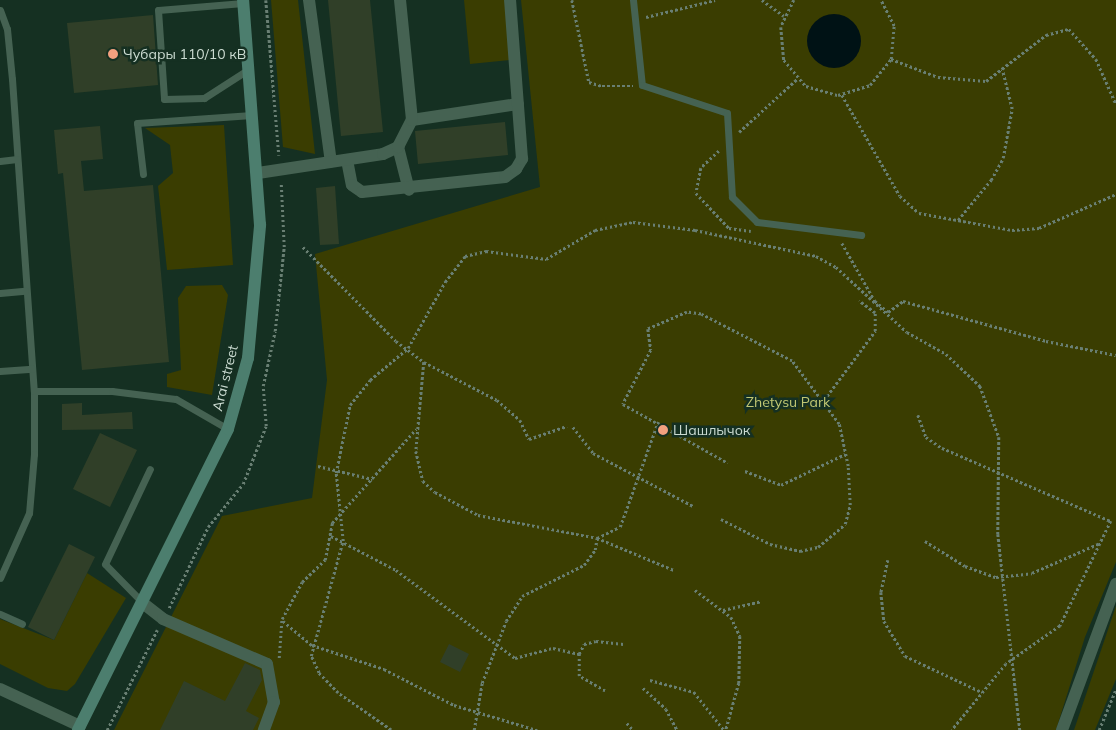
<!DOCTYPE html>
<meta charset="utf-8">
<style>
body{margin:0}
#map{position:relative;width:1116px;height:730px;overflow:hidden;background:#153022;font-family:Mulish,sans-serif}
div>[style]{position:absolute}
.green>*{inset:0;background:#3a3d01}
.water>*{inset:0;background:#001215}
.round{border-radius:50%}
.building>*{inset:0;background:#303f28}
.path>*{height:2.5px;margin-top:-1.25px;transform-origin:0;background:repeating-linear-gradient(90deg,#697f73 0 2.5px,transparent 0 5px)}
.lane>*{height:7px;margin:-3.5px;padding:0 3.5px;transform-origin:3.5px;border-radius:3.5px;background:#456252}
.street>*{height:12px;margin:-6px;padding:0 6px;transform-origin:6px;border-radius:6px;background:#456252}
.secondary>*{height:12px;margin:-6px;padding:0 6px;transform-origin:6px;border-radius:6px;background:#4c7e6e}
.dots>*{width:14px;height:14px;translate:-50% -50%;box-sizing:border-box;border:2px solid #153022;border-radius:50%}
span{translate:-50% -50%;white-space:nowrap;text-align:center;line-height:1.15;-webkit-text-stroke:5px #153022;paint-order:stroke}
.poi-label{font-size:14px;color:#cbdbd1}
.left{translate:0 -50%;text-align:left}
.street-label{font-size:14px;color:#cbdbd1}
.park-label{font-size:14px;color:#c0c773}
</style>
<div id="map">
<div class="green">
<i style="clip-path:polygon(271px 0,298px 0,315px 154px,283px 147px)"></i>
<i style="clip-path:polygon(464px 0,505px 0,511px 60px,470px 64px)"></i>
<i style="clip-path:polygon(521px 0,1116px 0,1116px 562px,1085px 637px,1056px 730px,114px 730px,222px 516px,312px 498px,327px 380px,315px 254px,540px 187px)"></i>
<i style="clip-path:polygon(224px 125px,233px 265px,167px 270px,158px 186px,173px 173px,170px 145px,145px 128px)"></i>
<i style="clip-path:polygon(222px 285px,228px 295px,212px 395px,167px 387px,167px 374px,181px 370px,178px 298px,186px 286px)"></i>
<i style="clip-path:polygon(87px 573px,126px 598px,75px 684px,67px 691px,48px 688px,0 664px,0 619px,54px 640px)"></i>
<i style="clip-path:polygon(1116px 606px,1116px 679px,1095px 730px,1074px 730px)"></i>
</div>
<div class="water">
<i class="round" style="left:807px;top:14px;width:54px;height:54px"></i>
</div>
<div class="building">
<i style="clip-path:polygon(328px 0,370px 0,383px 132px,341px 136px)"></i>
<i style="clip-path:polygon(153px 15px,158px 85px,74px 93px,67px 23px)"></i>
<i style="clip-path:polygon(505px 122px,508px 155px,418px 164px,415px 131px)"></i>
<i style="clip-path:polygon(100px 126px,103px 159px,81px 161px,84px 191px,153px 185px,169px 362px,82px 370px,63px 173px,58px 174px,54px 130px)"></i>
<i style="clip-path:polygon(335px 186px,339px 244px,320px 245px,316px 188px)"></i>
<i style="clip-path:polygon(82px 403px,82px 415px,132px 412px,133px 429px,62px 430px,62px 404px)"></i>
<i style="clip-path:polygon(100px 433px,137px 450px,110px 507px,73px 489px)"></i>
<i style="clip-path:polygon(69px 544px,95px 557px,54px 640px,28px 627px)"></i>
<i style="clip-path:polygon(449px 644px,469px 654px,460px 672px,440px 662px)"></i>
<i style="clip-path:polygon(245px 663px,260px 670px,262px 680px,246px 711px,259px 718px,253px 730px,160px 730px,184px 681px,225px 701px)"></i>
</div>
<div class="path">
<i style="left:266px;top:0;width:156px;rotate:85.2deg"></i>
<i style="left:572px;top:0;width:84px;rotate:78.3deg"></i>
<i style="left:589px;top:82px;width:14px;rotate:17deg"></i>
<i style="left:602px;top:86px;width:31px"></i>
<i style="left:762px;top:0;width:27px;rotate:36deg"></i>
<i style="left:794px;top:0;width:30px;rotate:116deg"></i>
<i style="left:781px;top:27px;width:33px;rotate:85deg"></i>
<i style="left:784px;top:60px;width:34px;rotate:50deg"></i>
<i style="left:806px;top:86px;width:33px;rotate:16deg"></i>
<i style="left:838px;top:95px;width:34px;rotate:-17deg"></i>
<i style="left:870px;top:85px;width:33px;rotate:-51deg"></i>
<i style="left:891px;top:59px;width:33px;rotate:-85deg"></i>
<i style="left:894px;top:26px;width:29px;rotate:-117deg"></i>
<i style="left:646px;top:17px;width:71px;rotate:-13.8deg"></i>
<i style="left:891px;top:59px;width:50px;rotate:21deg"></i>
<i style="left:938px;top:77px;width:48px;rotate:4.8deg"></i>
<i style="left:986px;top:81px;width:76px;rotate:-37.5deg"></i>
<i style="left:1046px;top:35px;width:24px;rotate:-15deg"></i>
<i style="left:1069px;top:29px;width:40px;rotate:48deg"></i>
<i style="left:1096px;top:59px;width:49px;rotate:66deg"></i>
<i style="left:842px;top:95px;width:116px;rotate:60.1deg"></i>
<i style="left:900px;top:196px;width:25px;rotate:42deg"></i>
<i style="left:919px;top:213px;width:95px;rotate:10.4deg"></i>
<i style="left:1012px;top:230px;width:27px;rotate:-4deg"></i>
<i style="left:1039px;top:228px;width:84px;rotate:-23.8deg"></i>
<i style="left:739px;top:132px;width:79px;rotate:-42.4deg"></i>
<i style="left:719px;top:151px;width:25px;rotate:137deg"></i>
<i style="left:701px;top:168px;width:25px;rotate:101deg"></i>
<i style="left:696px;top:193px;width:48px;rotate:46.7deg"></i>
<i style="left:729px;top:228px;width:22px;rotate:8deg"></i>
<i style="left:958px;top:220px;width:52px;rotate:-50.5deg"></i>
<i style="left:991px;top:180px;width:25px;rotate:-61deg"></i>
<i style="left:1003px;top:158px;width:50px;rotate:-79.6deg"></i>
<i style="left:1012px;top:109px;width:41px;rotate:-104deg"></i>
<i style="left:842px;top:243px;width:67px;rotate:60.4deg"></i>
<i style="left:875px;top:301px;width:17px;rotate:40deg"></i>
<i style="left:888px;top:312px;width:19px;rotate:-36deg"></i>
<i style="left:903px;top:301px;width:148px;rotate:15.6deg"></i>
<i style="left:1046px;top:341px;width:71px;rotate:11.3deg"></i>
<i style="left:303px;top:247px;width:132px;rotate:45.3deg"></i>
<i style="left:396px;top:341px;width:35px;rotate:37deg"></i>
<i style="left:424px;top:362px;width:82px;rotate:27.5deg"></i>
<i style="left:497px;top:400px;width:30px;rotate:41deg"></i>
<i style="left:520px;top:420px;width:21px;rotate:65deg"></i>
<i style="left:529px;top:439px;width:40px;rotate:-18.9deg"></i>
<i style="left:424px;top:362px;width:89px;rotate:95.1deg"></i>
<i style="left:416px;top:451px;width:31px;rotate:77deg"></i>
<i style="left:423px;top:481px;width:16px;rotate:43deg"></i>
<i style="left:435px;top:492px;width:49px;rotate:28.1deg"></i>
<i style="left:478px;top:515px;width:121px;rotate:10.9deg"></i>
<i style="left:597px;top:538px;width:83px;rotate:22.6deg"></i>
<i style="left:824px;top:400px;width:86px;rotate:-53.5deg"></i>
<i style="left:875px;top:331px;width:18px;rotate:-90deg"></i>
<i style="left:875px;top:313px;width:20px;rotate:-143deg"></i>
<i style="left:918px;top:415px;width:23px;rotate:70deg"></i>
<i style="left:926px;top:437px;width:19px;rotate:35deg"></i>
<i style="left:942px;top:448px;width:184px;rotate:23.4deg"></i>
<i style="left:1111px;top:521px;width:117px;rotate:115.9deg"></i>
<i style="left:1060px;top:626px;width:66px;rotate:144.9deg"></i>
<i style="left:1006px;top:664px;width:85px;rotate:129.3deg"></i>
<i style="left:573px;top:427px;width:33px;rotate:52deg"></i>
<i style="left:593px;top:453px;width:113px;rotate:27.9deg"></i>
<i style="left:318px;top:466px;width:56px;rotate:13.5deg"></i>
<i style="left:745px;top:471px;width:39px;rotate:21deg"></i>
<i style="left:781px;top:485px;width:71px;rotate:-25.8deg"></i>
<i style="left:721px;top:519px;width:55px;rotate:27deg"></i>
<i style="left:770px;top:544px;width:31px;rotate:13deg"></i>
<i style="left:800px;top:551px;width:18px;rotate:-13deg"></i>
<i style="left:818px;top:547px;width:35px;rotate:-40deg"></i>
<i style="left:845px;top:524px;width:20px;rotate:-75deg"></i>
<i style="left:850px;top:505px;width:39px;rotate:-93deg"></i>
<i style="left:848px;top:466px;width:43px;rotate:-102.1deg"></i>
<i style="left:839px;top:424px;width:79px;rotate:-126.7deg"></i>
<i style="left:792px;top:361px;width:102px;rotate:-152.7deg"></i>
<i style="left:701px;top:314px;width:14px;rotate:-172deg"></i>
<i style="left:687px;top:312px;width:43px;rotate:156.4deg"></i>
<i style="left:648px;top:329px;width:21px;rotate:82deg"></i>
<i style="left:651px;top:350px;width:61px;rotate:117.4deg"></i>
<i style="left:623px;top:404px;width:120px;rotate:29.3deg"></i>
<i style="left:331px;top:536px;width:73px;rotate:27.6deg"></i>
<i style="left:396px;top:570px;width:148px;rotate:36.5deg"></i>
<i style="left:515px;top:658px;width:39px;rotate:-15deg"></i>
<i style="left:553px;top:648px;width:27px;rotate:13deg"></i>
<i style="left:925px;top:541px;width:47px;rotate:32deg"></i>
<i style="left:965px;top:566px;width:33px;rotate:20deg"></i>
<i style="left:996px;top:577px;width:36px;rotate:-6deg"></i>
<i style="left:1032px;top:573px;width:74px;rotate:-23.8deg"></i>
<i style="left:888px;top:560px;width:33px;rotate:102deg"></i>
<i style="left:881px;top:592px;width:29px;rotate:84deg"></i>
<i style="left:884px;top:621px;width:41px;rotate:59deg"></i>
<i style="left:905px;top:656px;width:85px;rotate:25.1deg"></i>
<i style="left:695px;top:590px;width:45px;rotate:36.9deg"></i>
<i style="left:731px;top:617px;width:21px;rotate:65deg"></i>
<i style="left:740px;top:636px;width:47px;rotate:91.2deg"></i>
<i style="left:739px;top:683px;width:49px;rotate:105.5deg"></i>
<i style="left:169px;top:608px;width:90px;rotate:-64.3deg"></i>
<i style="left:208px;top:527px;width:55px;rotate:-50.9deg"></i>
<i style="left:243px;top:484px;width:62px;rotate:-68.4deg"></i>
<i style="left:266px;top:426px;width:40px;rotate:-94.3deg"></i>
<i style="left:263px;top:386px;width:56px;rotate:-77.7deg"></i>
<i style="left:275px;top:331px;width:84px;rotate:-83.9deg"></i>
<i style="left:284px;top:247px;width:64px;rotate:-92.7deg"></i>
<i style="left:723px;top:610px;width:39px;rotate:-13deg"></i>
<i style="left:283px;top:621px;width:38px;rotate:40deg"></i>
<i style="left:312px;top:645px;width:76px;rotate:18.4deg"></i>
<i style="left:384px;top:669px;width:79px;rotate:27.2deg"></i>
<i style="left:454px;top:705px;width:87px;rotate:16.8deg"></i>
<i style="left:279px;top:658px;width:39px;rotate:-86deg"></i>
<i style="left:282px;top:619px;width:42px;rotate:-61.6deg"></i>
<i style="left:302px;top:582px;width:32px;rotate:-44deg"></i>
<i style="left:325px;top:560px;width:38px;rotate:-79deg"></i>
<i style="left:332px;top:523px;width:126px;rotate:-48.2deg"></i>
<i style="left:650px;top:680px;width:46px;rotate:15.3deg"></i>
<i style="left:694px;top:692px;width:48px;rotate:51.7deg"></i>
<i style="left:643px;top:688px;width:31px;rotate:42deg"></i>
<i style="left:666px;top:709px;width:24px;rotate:62deg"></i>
<i style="left:605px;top:691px;width:30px;rotate:-150deg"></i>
<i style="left:579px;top:676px;width:22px;rotate:-90deg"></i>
<i style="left:579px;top:654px;width:11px;rotate:-63deg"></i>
<i style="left:584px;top:644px;width:12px;rotate:-14deg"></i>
<i style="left:596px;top:641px;width:30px;rotate:6deg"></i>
<i style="left:627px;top:723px;width:9px;rotate:49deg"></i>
<i style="left:107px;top:730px;width:112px;rotate:-63.4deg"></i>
<i style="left:391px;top:730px;width:65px;rotate:-145.1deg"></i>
<i style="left:338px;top:693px;width:28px;rotate:-134deg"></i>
<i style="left:319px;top:673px;width:19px;rotate:-115deg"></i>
<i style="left:311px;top:656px;width:119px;rotate:-74.5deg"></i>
<i style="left:343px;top:541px;width:68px;rotate:-95.9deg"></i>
<i style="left:336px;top:473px;width:69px;rotate:-78.4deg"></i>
<i style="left:350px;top:405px;width:32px;rotate:-51deg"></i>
<i style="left:370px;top:380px;width:50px;rotate:-40.1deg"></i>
<i style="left:408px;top:348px;width:76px;rotate:-60.7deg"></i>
<i style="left:445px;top:282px;width:33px;rotate:-52deg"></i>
<i style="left:465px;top:256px;width:22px;rotate:-13deg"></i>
<i style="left:486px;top:251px;width:61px;rotate:7.6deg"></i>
<i style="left:546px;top:259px;width:57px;rotate:-30.6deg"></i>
<i style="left:595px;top:230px;width:39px;rotate:-12deg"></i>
<i style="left:633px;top:222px;width:63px;rotate:7.4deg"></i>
<i style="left:695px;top:230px;width:124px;rotate:12.1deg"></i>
<i style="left:816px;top:256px;width:23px;rotate:29deg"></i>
<i style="left:836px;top:267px;width:96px;rotate:42.5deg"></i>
<i style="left:907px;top:332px;width:45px;rotate:29.4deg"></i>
<i style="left:946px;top:354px;width:47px;rotate:43.3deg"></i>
<i style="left:980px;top:386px;width:54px;rotate:69.6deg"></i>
<i style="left:999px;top:437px;width:97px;rotate:90.6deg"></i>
<i style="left:998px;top:534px;width:197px;rotate:83.6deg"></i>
<i style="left:474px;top:730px;width:48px;rotate:-80.3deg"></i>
<i style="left:482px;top:683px;width:66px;rotate:-68.8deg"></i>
<i style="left:506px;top:621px;width:30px;rotate:-57deg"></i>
<i style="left:522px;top:596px;width:69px;rotate:-26.6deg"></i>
<i style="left:584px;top:565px;width:19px;rotate:-54deg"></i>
<i style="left:595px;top:550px;width:12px;rotate:-81deg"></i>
<i style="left:597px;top:538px;width:25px;rotate:-26deg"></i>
<i style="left:620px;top:527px;width:112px;rotate:-70.1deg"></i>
<i style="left:1099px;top:730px;width:44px;rotate:-67.5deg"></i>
</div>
<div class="lane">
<i style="left:633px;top:0;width:85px;rotate:84deg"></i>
<i style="left:642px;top:85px;width:89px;rotate:18.2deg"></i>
<i style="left:727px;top:113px;width:84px;rotate:86.6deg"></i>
<i style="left:732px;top:197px;width:35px;rotate:45deg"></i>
<i style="left:757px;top:222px;width:105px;rotate:7.1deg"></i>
<i style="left:243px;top:3px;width:85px;rotate:175.3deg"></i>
<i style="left:158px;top:10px;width:89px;rotate:86.1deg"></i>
<i style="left:164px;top:99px;width:40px;rotate:-1.4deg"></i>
<i style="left:204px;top:98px;width:54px;rotate:-32.8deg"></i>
<i style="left:0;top:10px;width:20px;rotate:70deg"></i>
<i style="left:7px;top:29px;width:50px;rotate:84.3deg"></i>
<i style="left:12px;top:79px;width:313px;rotate:86deg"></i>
<i style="left:34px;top:391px;width:63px;rotate:90deg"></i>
<i style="left:34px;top:454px;width:59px;rotate:94.8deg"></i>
<i style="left:29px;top:513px;width:71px;rotate:114deg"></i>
<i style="left:0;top:161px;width:17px;rotate:-7deg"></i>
<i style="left:143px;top:174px;width:51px;rotate:-96.7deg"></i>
<i style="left:137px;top:123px;width:115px;rotate:-4deg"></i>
<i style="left:0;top:293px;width:25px;rotate:-5deg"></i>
<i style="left:0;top:371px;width:32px;rotate:-4deg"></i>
<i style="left:34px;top:391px;width:78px"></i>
<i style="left:112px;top:391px;width:64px;rotate:7.1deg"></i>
<i style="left:176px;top:399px;width:60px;rotate:30deg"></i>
<i style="left:143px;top:603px;width:54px;rotate:-134.3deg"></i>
<i style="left:105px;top:564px;width:105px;rotate:-64.7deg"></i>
<i style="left:0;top:614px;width:24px;rotate:24deg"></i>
</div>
<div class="street">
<i style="left:309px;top:0;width:163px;rotate:82.3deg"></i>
<i style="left:412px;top:120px;width:107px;rotate:-8.6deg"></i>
<i style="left:398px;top:147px;width:44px;rotate:75.7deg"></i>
<i style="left:347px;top:160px;width:25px;rotate:79deg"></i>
<i style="left:352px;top:185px;width:12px;rotate:35deg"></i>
<i style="left:362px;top:192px;width:144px;rotate:-6deg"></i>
<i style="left:505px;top:177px;width:14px;rotate:-36deg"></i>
<i style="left:516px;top:169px;width:12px;rotate:-59deg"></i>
<i style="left:522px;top:159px;width:159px;rotate:-94.3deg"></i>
<i style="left:258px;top:173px;width:126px;rotate:-8.6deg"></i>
<i style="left:383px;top:154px;width:17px;rotate:-25deg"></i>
<i style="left:398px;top:147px;width:30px;rotate:-63deg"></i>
<i style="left:412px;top:120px;width:121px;rotate:-95.7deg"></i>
<i style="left:144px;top:604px;width:24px;rotate:38deg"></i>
<i style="left:163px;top:619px;width:113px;rotate:23.4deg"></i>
<i style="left:267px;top:664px;width:39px;rotate:80deg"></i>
<i style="left:274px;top:702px;width:30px;rotate:110deg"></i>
<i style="left:0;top:689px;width:88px;rotate:24.8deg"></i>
<i style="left:1062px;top:730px;width:156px;rotate:-69.7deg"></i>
</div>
<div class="secondary">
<i style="left:78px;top:730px;width:336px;rotate:-63.5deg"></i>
<i style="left:228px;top:429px;width:74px;rotate:-74.3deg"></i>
<i style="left:248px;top:358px;width:134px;rotate:-84.8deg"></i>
<i style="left:260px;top:225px;width:226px;rotate:-94.3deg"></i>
</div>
<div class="dots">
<i style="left:113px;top:54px;background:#f2a07f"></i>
<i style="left:663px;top:430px;background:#f2a07f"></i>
</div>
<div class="poi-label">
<span class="left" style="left:123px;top:54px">Чубары 110/10 кВ</span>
<span class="left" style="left:673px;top:430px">Шашлычок</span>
</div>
<div class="street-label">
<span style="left:225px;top:378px;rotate:-76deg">Arai street</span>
</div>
<div class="park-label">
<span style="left:788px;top:402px">Zhetysu Park</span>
</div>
</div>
